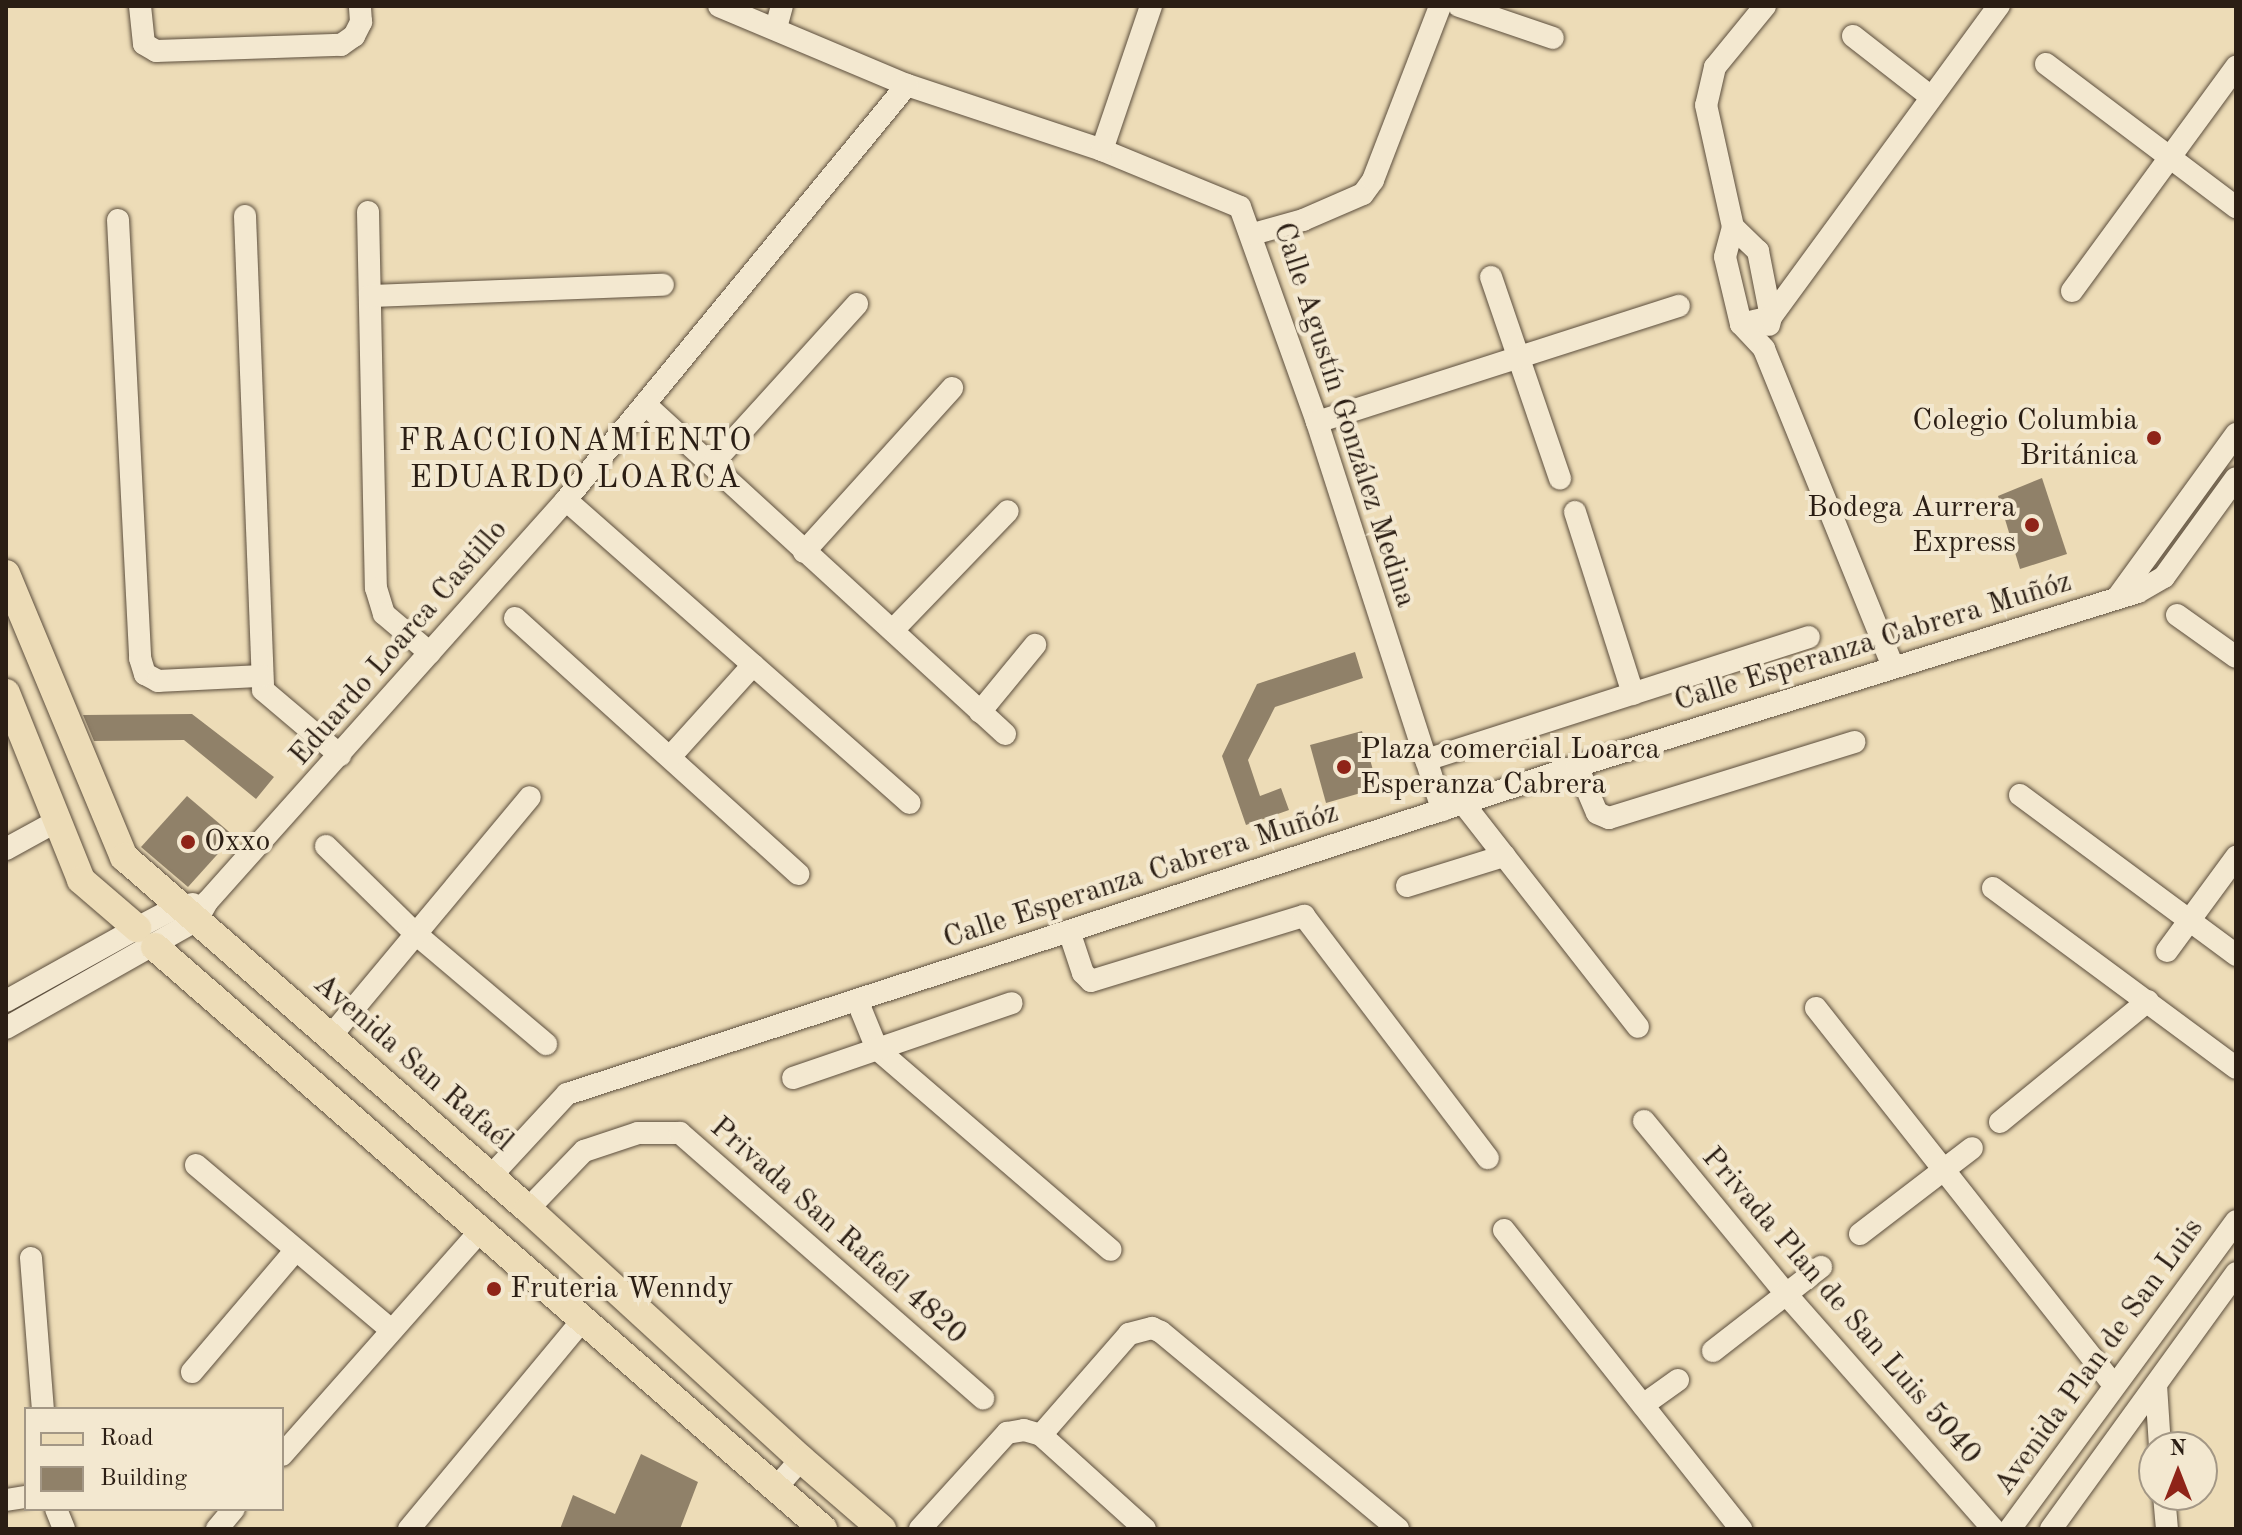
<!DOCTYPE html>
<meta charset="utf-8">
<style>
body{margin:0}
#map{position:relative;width:2242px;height:1535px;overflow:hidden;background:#eddcb7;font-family:"Old Standard TT",serif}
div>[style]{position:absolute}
.building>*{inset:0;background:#908169}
.roads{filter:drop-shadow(0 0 2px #5c4e3d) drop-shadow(0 0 2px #5c4e3d)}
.minor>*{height:22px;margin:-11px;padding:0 11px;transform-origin:11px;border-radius:11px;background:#f3e8d0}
.major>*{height:28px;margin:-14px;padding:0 14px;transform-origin:14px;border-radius:14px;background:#eddcb7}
.dots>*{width:22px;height:22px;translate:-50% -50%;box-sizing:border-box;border:4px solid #f3e8d0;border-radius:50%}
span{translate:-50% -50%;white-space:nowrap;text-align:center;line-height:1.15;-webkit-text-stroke:8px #f3e8d0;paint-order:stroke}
.street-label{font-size:30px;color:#2b1e14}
.poi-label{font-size:30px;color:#2b1e14}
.right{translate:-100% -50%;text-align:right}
.left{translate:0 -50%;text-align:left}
.neighbourhood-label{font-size:32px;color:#2b1e14;letter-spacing:2px}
.frame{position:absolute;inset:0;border:8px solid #2b1e14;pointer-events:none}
.legend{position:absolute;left:24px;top:1407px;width:260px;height:104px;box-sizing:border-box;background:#f3e8d0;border:2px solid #a39785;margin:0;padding:10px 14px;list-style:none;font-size:24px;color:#2b1e14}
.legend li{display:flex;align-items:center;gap:16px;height:40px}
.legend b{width:40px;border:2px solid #a39785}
.north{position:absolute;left:2138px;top:1431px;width:80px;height:80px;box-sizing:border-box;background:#f3e8d0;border:2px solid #a39785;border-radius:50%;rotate:0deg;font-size:22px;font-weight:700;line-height:32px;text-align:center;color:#2b1e14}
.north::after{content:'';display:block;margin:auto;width:28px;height:36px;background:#8f2418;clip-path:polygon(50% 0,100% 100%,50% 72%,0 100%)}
</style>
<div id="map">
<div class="building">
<i style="clip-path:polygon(2042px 478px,2067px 554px,2020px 569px,1998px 496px)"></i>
<i style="clip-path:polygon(1355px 652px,1363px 678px,1275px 707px,1248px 760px,1260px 796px,1281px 788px,1289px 810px,1246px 825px,1222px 756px,1257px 684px)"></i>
<i style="clip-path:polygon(192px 714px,274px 777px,256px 799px,184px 740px,94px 741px,83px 715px)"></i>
<i style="clip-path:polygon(1362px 731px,1378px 788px,1326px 803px,1310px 745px)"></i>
<i style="clip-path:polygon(187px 796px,234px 836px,188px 887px,141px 847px)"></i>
<i style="clip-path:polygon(641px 1454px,698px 1482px,680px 1529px,560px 1529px,573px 1495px,615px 1514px)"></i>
</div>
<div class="roads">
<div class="minor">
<i style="left:140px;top:6px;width:38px;rotate:84deg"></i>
<i style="left:144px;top:44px;width:14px;rotate:30deg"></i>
<i style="left:156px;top:51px;width:185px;rotate:-1.9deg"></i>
<i style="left:341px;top:45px;width:16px;rotate:-35deg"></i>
<i style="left:354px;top:36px;width:16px;rotate:-63deg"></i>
<i style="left:361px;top:22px;width:16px;rotate:-94deg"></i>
<i style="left:719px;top:6px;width:204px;rotate:22.8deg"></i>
<i style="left:907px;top:85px;width:206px;rotate:18.4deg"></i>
<i style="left:1102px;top:150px;width:149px;rotate:22.4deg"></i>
<i style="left:1240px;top:207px;width:228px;rotate:70.3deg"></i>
<i style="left:1317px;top:422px;width:408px;rotate:72.1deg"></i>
<i style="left:1459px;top:6px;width:99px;rotate:18.8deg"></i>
<i style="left:1765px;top:6px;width:79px;rotate:129.3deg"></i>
<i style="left:1715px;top:67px;width:39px;rotate:103deg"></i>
<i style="left:1706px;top:105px;width:125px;rotate:77.5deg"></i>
<i style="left:1733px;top:227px;width:31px;rotate:105deg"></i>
<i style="left:1725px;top:257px;width:69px;rotate:76.6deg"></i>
<i style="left:1741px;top:324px;width:34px;rotate:47deg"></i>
<i style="left:1764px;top:349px;width:342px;rotate:67.9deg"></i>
<i style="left:776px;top:28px;width:23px;rotate:-75deg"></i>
<i style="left:1853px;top:36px;width:99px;rotate:38deg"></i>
<i style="left:2046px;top:64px;width:238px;rotate:37deg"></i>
<i style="left:1102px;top:150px;width:152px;rotate:-71.2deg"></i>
<i style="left:368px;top:212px;width:376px;rotate:88.8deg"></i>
<i style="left:376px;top:588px;width:27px;rotate:73deg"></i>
<i style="left:384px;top:614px;width:60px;rotate:40.3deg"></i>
<i style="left:245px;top:216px;width:474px;rotate:87.8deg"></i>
<i style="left:263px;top:690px;width:101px;rotate:40.2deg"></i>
<i style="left:118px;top:220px;width:439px;rotate:87.1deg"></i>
<i style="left:140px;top:658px;width:17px;rotate:73deg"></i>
<i style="left:145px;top:674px;width:15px;rotate:28deg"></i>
<i style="left:158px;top:681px;width:104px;rotate:-2.8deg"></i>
<i style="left:1733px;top:227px;width:35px;rotate:44deg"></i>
<i style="left:1758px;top:251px;width:67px;rotate:78.9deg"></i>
<i style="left:1771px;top:317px;width:8px;rotate:104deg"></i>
<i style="left:1253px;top:234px;width:52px;rotate:-15.6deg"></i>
<i style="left:1303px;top:220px;width:65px;rotate:-23.4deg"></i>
<i style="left:1363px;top:194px;width:17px;rotate:-54deg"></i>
<i style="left:1373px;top:180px;width:186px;rotate:-68.9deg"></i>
<i style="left:1491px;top:277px;width:213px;rotate:71.1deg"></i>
<i style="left:2072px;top:291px;width:278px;rotate:-53.8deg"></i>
<i style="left:370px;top:296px;width:293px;rotate:-2.2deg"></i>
<i style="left:1741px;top:324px;width:31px;rotate:-13deg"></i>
<i style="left:1771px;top:317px;width:386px;rotate:-53.8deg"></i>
<i style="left:646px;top:405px;width:487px;rotate:42.5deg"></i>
<i style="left:1317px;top:422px;width:380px;rotate:-17.8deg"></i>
<i style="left:712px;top:464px;width:216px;rotate:-47.8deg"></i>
<i style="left:566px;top:500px;width:458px;rotate:41.4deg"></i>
<i style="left:1575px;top:512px;width:191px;rotate:72.3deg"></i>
<i style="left:804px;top:552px;width:221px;rotate:-47.9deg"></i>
<i style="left:2117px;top:598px;width:203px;rotate:-54deg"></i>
<i style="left:2177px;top:615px;width:72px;rotate:35.4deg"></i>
<i style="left:515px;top:618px;width:382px;rotate:42.1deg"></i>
<i style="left:893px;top:630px;width:165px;rotate:-46deg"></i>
<i style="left:980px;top:712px;width:87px;rotate:-50.6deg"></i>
<i style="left:670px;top:757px;width:124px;rotate:-47.9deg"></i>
<i style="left:1426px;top:760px;width:402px;rotate:-17.8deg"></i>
<i style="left:1577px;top:766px;width:51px;rotate:66.9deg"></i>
<i style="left:1597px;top:813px;width:13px;rotate:23deg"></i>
<i style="left:1609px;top:818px;width:257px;rotate:-17.2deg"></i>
<i style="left:2020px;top:795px;width:269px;rotate:36.5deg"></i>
<i style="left:1463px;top:803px;width:284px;rotate:52deg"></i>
<i style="left:326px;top:846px;width:127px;rotate:44.4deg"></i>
<i style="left:417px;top:935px;width:169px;rotate:40.2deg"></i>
<i style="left:6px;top:849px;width:60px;rotate:-28.7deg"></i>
<i style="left:1407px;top:886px;width:102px;rotate:-17.2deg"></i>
<i style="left:1993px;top:888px;width:302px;rotate:36.5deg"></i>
<i style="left:1069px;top:931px;width:44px;rotate:71.6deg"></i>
<i style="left:1083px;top:973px;width:11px;rotate:45deg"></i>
<i style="left:1091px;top:981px;width:223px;rotate:-17deg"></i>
<i style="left:1304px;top:916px;width:304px;rotate:52.8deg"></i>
<i style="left:2167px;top:951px;width:117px;rotate:-53.7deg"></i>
<i style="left:857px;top:1000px;width:53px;rotate:67.8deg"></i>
<i style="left:877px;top:1049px;width:308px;rotate:40.7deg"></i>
<i style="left:6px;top:1001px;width:150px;rotate:-29.1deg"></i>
<i style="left:137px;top:928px;width:45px;rotate:-27.7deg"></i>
<i style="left:177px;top:907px;width:16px;rotate:-11deg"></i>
<i style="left:1816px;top:1008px;width:481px;rotate:51.7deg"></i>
<i style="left:6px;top:1028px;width:219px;rotate:-29.5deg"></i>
<i style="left:197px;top:920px;width:21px;rotate:-61deg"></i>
<i style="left:207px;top:902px;width:539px;rotate:-48.23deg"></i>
<i style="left:566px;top:500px;width:537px;rotate:-50.59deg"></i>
<i style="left:330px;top:1037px;width:312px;rotate:-50.2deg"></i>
<i style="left:793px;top:1078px;width:231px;rotate:-18.9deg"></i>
<i style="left:1644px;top:1121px;width:224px;rotate:50.6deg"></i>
<i style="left:1786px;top:1294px;width:313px;rotate:48.6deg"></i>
<i style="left:2000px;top:1122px;width:191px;rotate:-39.3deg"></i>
<i style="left:196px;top:1165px;width:255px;rotate:40.2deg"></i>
<i style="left:491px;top:1176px;width:112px;rotate:-47.2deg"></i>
<i style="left:567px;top:1094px;width:1062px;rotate:-17.99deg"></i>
<i style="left:1577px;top:766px;width:587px;rotate:-17.23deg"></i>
<i style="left:2138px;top:592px;width:30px;rotate:-30deg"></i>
<i style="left:2164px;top:577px;width:122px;rotate:-54deg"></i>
<i style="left:528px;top:1209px;width:81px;rotate:-46deg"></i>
<i style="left:584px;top:1151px;width:57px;rotate:-18.4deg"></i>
<i style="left:638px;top:1133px;width:42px"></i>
<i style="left:680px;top:1133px;width:403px;rotate:41.2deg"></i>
<i style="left:1504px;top:1230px;width:382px;rotate:51.6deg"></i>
<i style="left:1860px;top:1234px;width:141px;rotate:-37.5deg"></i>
<i style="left:31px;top:1258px;width:151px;rotate:85.5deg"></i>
<i style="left:1713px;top:1351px;width:137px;rotate:-37.9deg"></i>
<i style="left:192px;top:1372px;width:159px;rotate:-49.6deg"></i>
<i style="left:2156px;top:1385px;width:62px;rotate:86.3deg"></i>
<i style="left:1643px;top:1405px;width:43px;rotate:-35.5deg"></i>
<i style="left:1041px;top:1435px;width:134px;rotate:-48.9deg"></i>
<i style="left:1129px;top:1334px;width:24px;rotate:-15deg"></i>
<i style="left:1152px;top:1328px;width:10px;rotate:24deg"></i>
<i style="left:1161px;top:1332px;width:308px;rotate:39.7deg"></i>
<i style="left:282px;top:1455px;width:300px;rotate:-48.5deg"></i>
<i style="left:776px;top:1488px;width:38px;rotate:-49deg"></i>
<i style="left:2164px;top:1495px;width:34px;rotate:85deg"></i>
<i style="left:6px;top:1500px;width:20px;rotate:-9deg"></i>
<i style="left:56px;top:1509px;width:22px;rotate:68deg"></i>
<i style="left:217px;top:1529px;width:26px;rotate:-50deg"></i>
<i style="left:409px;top:1529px;width:274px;rotate:-50.3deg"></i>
<i style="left:920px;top:1529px;width:130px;rotate:-47.8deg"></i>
<i style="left:1007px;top:1433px;width:17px;rotate:-10deg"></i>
<i style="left:1024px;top:1430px;width:18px;rotate:16deg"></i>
<i style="left:1041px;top:1435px;width:140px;rotate:42.1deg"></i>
<i style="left:2010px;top:1529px;width:382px;rotate:-53.7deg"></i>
<i style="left:2051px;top:1529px;width:316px;rotate:-54.1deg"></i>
</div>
<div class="major">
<i style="left:6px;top:574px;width:307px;rotate:67.4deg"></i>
<i style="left:124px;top:857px;width:536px;rotate:41.07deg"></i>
<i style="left:528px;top:1209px;width:370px;rotate:42.5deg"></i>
<i style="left:801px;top:1459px;width:107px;rotate:40.8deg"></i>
<i style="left:6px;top:693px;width:201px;rotate:68.1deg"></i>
<i style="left:81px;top:880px;width:74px;rotate:40.6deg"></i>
<i style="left:155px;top:947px;width:886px;rotate:41.06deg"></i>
</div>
</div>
<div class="dots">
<i style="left:2154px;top:438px;background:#8f2418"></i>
<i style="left:2032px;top:525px;background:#8f2418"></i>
<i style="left:1344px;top:767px;background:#8f2418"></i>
<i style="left:188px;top:842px;background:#8f2418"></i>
<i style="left:494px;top:1289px;background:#8f2418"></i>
</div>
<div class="street-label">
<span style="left:1344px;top:415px;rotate:72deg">Calle Agustín González Medina</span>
<span style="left:1873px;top:642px;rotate:-17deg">Calle Esperanza Cabrera Muñóz</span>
<span style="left:399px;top:643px;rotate:-49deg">Eduardo Loarca Castillo</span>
<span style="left:1141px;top:876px;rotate:-18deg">Calle Esperanza Cabrera Muñóz</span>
<span style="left:413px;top:1063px;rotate:41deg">Avenida San Rafaél</span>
<span style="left:838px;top:1231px;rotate:41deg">Privada San Rafaél 4820</span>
<span style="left:1841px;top:1306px;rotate:49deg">Privada Plan de San Luis 5040</span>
<span style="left:2099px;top:1357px;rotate:-54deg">Avenida Plan de San Luis</span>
</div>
<div class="poi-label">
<span class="right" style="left:2138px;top:438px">Colegio Columbia<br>Británica</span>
<span class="right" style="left:2016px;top:525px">Bodega Aurrera<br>Express</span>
<span class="left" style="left:1360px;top:767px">Plaza comercial Loarca<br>Esperanza Cabrera</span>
<span class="left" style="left:204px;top:842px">Oxxo</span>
<span class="left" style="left:510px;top:1289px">Fruteria Wenndy</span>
</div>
<div class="neighbourhood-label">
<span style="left:576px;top:461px">FRACCIONAMIENTO<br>EDUARDO LOARCA</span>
</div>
<div class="frame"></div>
<ul class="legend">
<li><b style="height:10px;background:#eddcb7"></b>Road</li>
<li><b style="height:22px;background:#908169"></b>Building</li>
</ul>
<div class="north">N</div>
</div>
